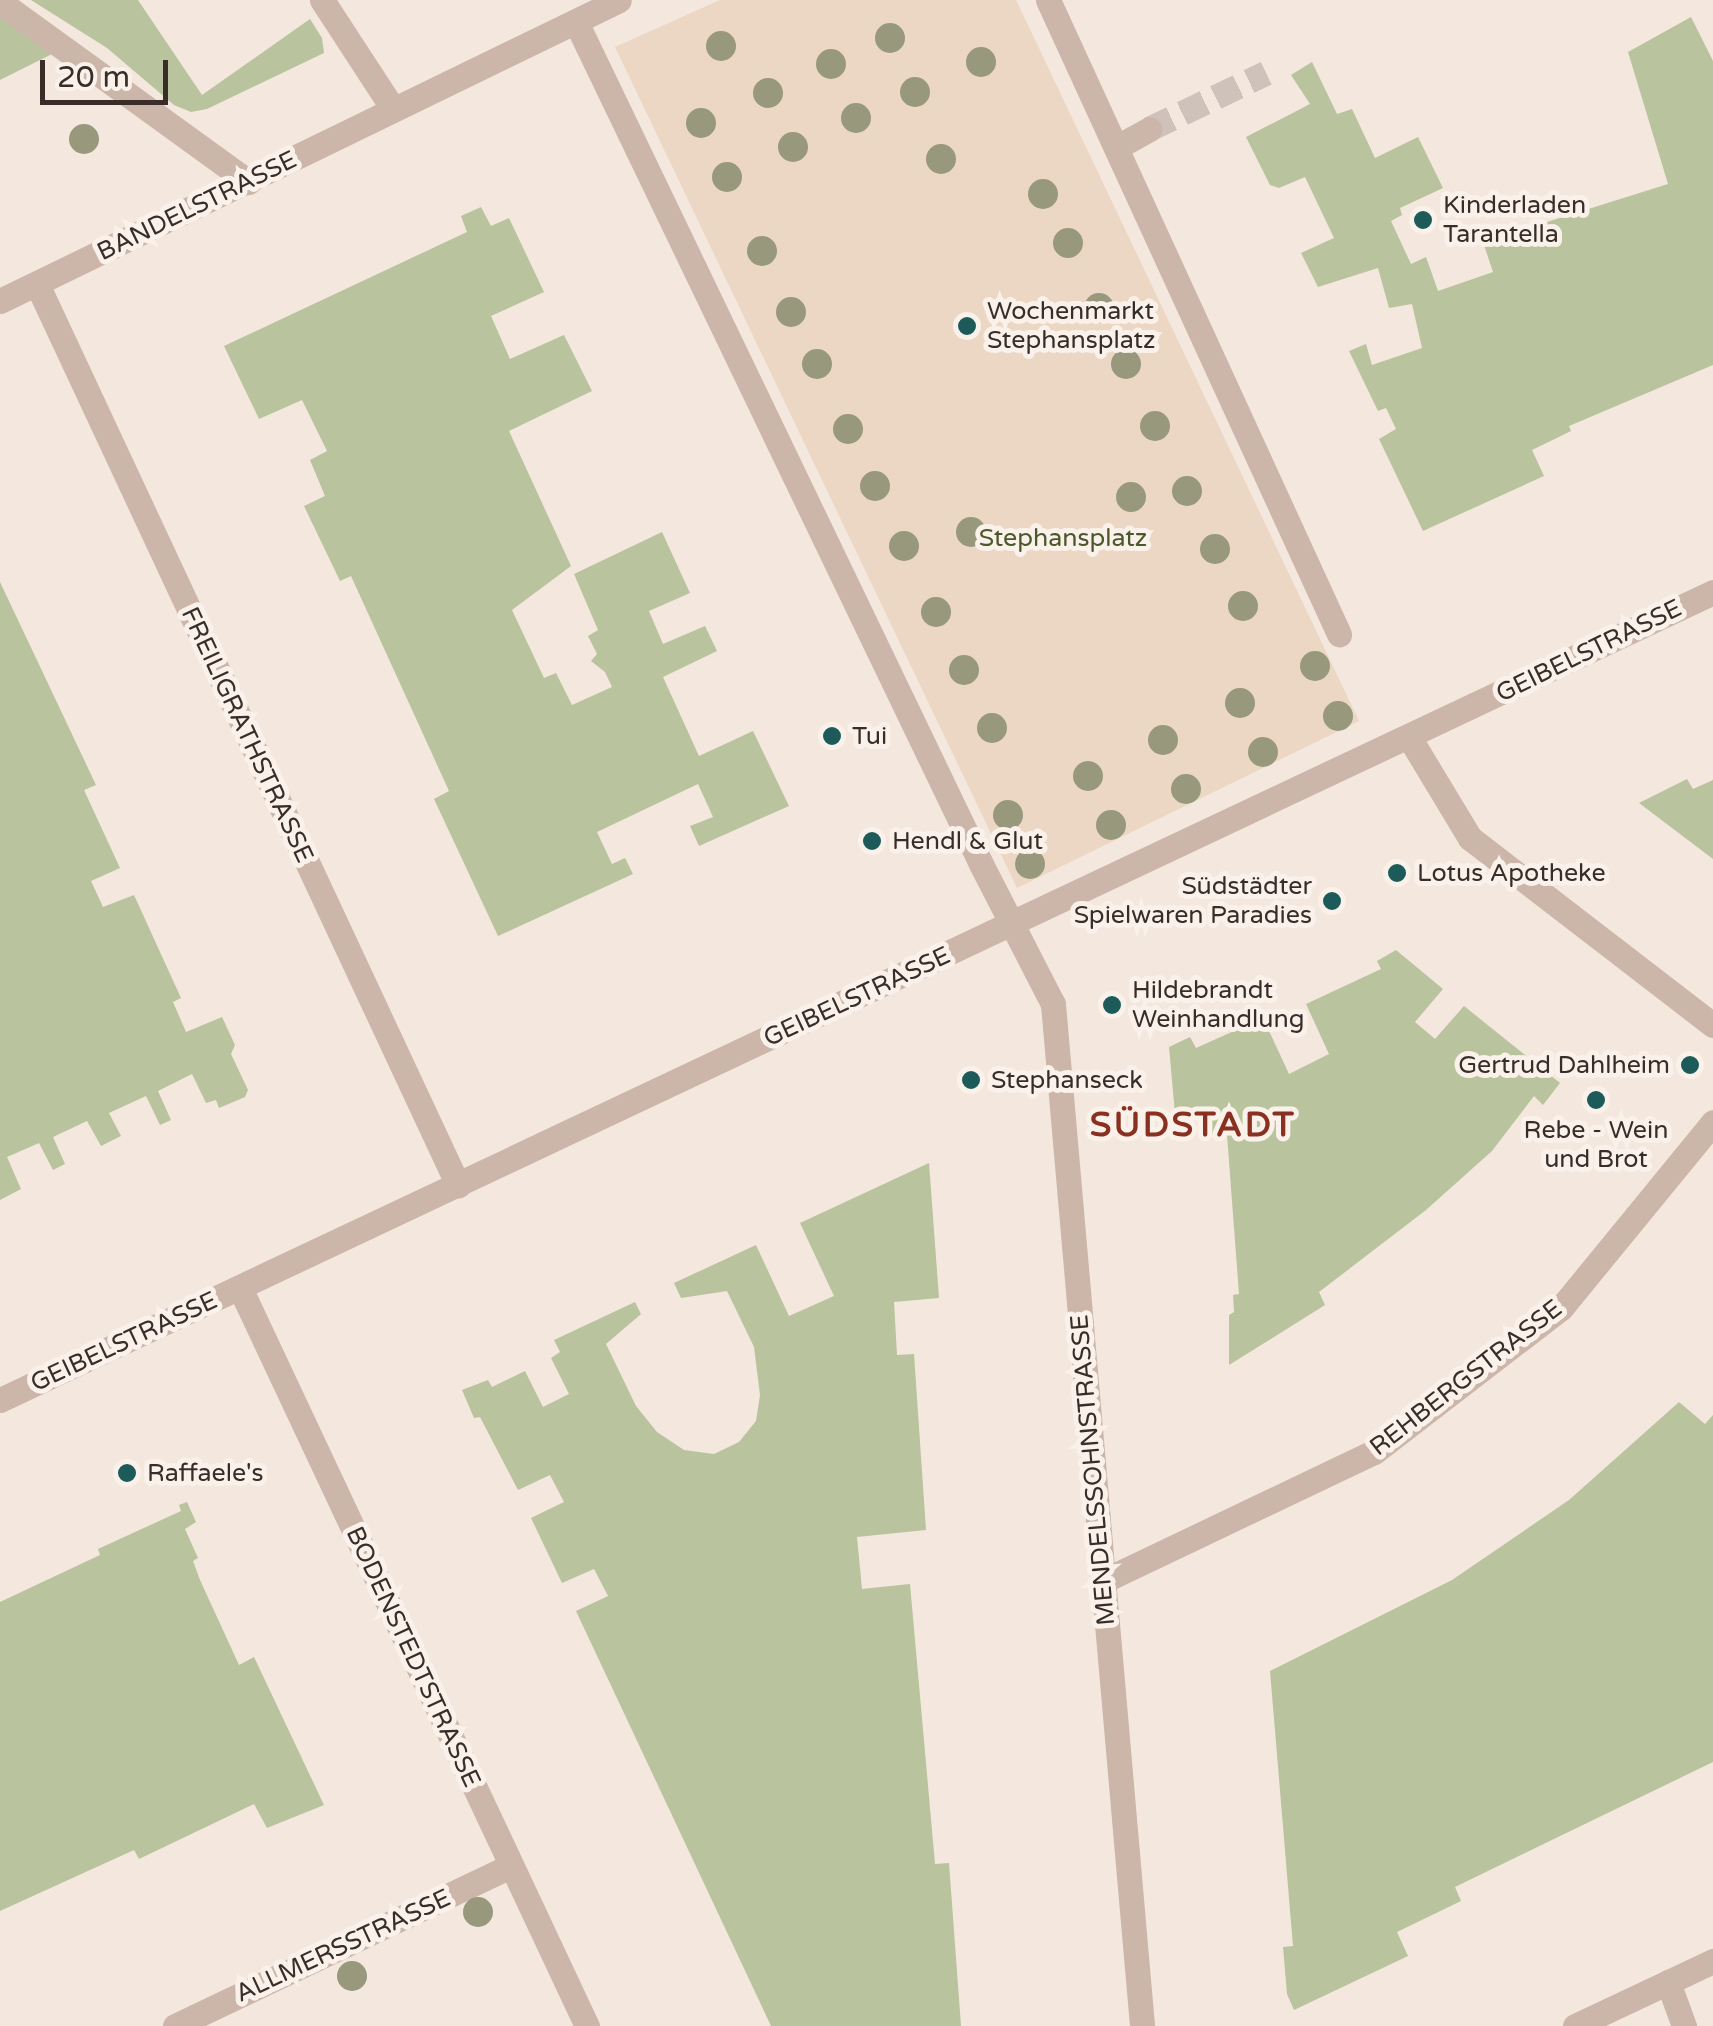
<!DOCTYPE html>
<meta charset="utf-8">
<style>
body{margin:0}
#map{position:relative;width:1713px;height:2026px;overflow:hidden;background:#f3e7de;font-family:"Varela Round",sans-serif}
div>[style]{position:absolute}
.green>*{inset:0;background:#b9c39d}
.plaza>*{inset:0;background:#ebd7c4}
.minor-tunnel>*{height:25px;margin-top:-12.5px;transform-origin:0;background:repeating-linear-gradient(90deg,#cec2ba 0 25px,transparent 0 37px)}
.minor>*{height:25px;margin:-12.5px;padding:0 12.5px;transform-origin:12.5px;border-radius:12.5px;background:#ccb6a9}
.trees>*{width:30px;height:30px;margin:-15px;border-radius:50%;background:#97987c}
.dots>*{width:28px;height:28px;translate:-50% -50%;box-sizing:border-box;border:5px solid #faf2ea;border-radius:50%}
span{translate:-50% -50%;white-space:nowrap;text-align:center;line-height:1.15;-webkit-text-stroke:10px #faf2ea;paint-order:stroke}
.street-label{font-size:25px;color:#392d29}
.poi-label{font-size:25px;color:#392d29}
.left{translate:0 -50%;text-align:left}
.right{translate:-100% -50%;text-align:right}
.park-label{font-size:25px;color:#4b572c}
.district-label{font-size:35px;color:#893020;font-weight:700;letter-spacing:2.5px}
.scale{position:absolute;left:40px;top:60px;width:128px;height:45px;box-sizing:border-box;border:5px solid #392d29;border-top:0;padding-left:12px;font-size:30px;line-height:35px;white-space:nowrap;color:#392d29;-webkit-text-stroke:8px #faf2ea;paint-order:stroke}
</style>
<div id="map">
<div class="green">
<i style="clip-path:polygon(31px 0,138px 0,202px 95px,310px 19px,322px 38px,324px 53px,207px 109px,191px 112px,174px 105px,107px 48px)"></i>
<i style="clip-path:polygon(0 2px,62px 49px,0 80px)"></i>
<i style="clip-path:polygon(1691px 17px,1713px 61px,1713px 365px,1569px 426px,1571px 431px,1532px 450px,1544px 476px,1423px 531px,1379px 439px,1396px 429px,1386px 408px,1378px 411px,1349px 351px,1366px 344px,1372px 365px,1422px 348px,1412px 304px,1389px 308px,1378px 268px,1318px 287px,1301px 253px,1334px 238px,1305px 177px,1279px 188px,1270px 185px,1246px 137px,1310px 104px,1291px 75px,1312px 62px,1337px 114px,1352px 109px,1375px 158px,1418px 137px,1443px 188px,1400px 208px,1402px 215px,1391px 221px,1411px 264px,1426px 257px,1438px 291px,1493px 272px,1483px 242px,1668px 184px,1628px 52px)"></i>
<i style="clip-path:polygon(481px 207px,491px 226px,509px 218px,544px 292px,491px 316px,510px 359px,564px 335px,592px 391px,509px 431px,571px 566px,512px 610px,544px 678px,556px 673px,572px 705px,612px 687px,605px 672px,591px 661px,597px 654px,588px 636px,598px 630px,574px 574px,662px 532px,690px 593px,649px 611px,663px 644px,705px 626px,717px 651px,663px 677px,699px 756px,753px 731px,789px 806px,699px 846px,690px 826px,713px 817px,698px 784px,597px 832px,612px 864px,625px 858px,633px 874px,498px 936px,434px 799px,449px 791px,351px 576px,340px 581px,304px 506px,325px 496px,310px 460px,327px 451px,302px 400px,259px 419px,224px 346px,467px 232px,461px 216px)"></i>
<i style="clip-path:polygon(0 582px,96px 785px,84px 790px,120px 868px,91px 881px,103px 907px,134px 895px,181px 998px,173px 1002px,186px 1032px,222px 1017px,235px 1045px,231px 1054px,248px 1090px,245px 1097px,219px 1108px,216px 1100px,206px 1103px,192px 1074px,158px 1091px,171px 1120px,160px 1125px,146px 1096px,109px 1113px,121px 1136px,101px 1146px,87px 1121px,53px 1137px,65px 1164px,53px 1170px,39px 1143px,7px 1157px,21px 1189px,0 1200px)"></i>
<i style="clip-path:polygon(1687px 779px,1693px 789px,1713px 780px,1713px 859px,1639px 803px)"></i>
<i style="clip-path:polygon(1396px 950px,1443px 989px,1415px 1022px,1435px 1039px,1464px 1006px,1560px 1083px,1543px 1105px,1534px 1096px,1492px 1151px,1426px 1210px,1319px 1292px,1325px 1305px,1229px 1365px,1229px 1315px,1234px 1312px,1233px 1295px,1239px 1294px,1227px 1135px,1209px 1135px,1206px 1110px,1175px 1114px,1169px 1047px,1190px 1037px,1196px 1048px,1263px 1018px,1289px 1074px,1329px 1054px,1306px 1004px,1381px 969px,1377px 961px)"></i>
<i style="clip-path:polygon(929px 1163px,939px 1298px,894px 1302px,897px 1355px,914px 1354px,926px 1530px,857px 1537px,862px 1589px,910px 1584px,935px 1864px,949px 1863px,961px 2026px,771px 2026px,576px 1611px,608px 1596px,594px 1569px,562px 1583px,531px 1518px,564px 1502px,550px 1475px,518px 1490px,480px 1417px,474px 1418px,462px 1390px,488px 1380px,492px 1387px,525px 1371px,543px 1407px,569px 1394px,551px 1358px,560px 1352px,554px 1340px,635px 1302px,641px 1314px,606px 1344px,636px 1406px,657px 1432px,684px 1450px,714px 1454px,739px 1442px,756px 1421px,760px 1395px,754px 1347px,727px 1291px,681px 1298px,674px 1283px,756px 1245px,789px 1316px,834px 1296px,800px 1223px)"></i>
<i style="clip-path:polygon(1679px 1402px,1705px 1424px,1713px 1415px,1713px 1762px,1455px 1887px,1461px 1901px,1397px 1932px,1408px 1956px,1294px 2010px,1287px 1994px,1283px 1947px,1293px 1946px,1270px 1671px,1452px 1580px,1569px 1500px)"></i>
<i style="clip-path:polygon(187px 1502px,196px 1522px,185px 1529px,198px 1558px,193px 1561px,200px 1580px,239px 1665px,254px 1657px,324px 1805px,267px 1828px,254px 1804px,139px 1859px,134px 1850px,0 1911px,0 1602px,100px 1555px,98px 1549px,181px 1511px,179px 1505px)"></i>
</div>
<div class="plaza">
<i style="clip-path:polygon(720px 0,1016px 0,1359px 721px,1017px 888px,615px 47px)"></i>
</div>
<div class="minor-tunnel">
<i style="left:1149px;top:129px;width:130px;rotate:-25.6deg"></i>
</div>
<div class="minor">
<i style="left:322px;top:0;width:130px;rotate:56.9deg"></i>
<i style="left:1048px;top:0;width:698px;rotate:65.35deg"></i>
<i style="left:0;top:2px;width:307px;rotate:35.9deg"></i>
<i style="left:576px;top:22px;width:934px;rotate:64.31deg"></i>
<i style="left:981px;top:864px;width:157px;rotate:62.8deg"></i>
<i style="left:1053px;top:1004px;width:1026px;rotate:85.02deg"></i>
<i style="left:1117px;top:147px;width:37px;rotate:-29deg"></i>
<i style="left:37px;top:284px;width:995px;rotate:64.96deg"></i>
<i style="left:0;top:301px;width:688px;rotate:-25.93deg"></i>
<i style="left:1409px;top:737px;width:118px;rotate:58.9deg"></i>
<i style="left:1470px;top:838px;width:307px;rotate:37.6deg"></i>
<i style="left:240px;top:1288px;width:816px;rotate:64.82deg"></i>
<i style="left:0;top:1400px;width:1894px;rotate:-25.25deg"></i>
<i style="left:1103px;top:1581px;width:300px;rotate:-25.5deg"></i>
<i style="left:1374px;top:1452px;width:236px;rotate:-37.6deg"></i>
<i style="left:1561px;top:1308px;width:240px;rotate:-50.7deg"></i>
<i style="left:1668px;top:1982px;width:47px;rotate:70deg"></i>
<i style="left:175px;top:2026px;width:372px;rotate:-25.5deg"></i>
<i style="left:1575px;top:2026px;width:153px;rotate:-25.2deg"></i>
</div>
<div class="trees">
<i style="left:890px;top:38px"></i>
<i style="left:721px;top:46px"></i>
<i style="left:981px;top:62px"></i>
<i style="left:831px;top:64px"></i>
<i style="left:915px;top:92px"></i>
<i style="left:768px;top:93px"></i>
<i style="left:856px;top:118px"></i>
<i style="left:701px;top:123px"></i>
<i style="left:84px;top:139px"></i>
<i style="left:793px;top:147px"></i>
<i style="left:941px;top:159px"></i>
<i style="left:727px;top:177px"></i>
<i style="left:1043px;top:194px"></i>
<i style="left:1068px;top:243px"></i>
<i style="left:762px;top:251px"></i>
<i style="left:1099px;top:308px"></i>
<i style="left:791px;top:312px"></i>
<i style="left:817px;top:364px"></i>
<i style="left:1126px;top:364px"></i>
<i style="left:1155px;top:426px"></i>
<i style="left:848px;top:429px"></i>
<i style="left:875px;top:486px"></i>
<i style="left:1187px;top:491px"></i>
<i style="left:1131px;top:497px"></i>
<i style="left:971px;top:532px"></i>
<i style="left:904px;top:546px"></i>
<i style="left:1215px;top:549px"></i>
<i style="left:1243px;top:606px"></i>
<i style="left:936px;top:612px"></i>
<i style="left:1315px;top:666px"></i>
<i style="left:964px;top:670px"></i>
<i style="left:1240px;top:703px"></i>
<i style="left:1338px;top:716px"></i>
<i style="left:992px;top:728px"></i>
<i style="left:1163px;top:740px"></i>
<i style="left:1263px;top:752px"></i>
<i style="left:1088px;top:776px"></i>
<i style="left:1186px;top:789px"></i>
<i style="left:1008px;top:815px"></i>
<i style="left:1111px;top:825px"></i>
<i style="left:1030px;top:864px"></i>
<i style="left:478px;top:1912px"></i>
<i style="left:352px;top:1976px"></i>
</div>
<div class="dots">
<i style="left:1423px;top:220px;background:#1d5b5a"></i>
<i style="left:967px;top:326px;background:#1d5b5a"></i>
<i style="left:832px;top:736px;background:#1d5b5a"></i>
<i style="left:872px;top:841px;background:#1d5b5a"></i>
<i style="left:1397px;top:873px;background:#1d5b5a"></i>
<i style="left:1332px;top:901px;background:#1d5b5a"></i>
<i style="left:1112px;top:1005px;background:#1d5b5a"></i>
<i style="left:1690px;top:1065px;background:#1d5b5a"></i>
<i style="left:971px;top:1080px;background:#1d5b5a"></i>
<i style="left:1596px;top:1100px;background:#1d5b5a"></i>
<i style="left:127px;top:1473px;background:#1d5b5a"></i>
</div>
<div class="street-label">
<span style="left:197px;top:206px;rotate:-26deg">BANDELSTRASSE</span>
<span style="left:1589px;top:651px;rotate:-26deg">GEIBELSTRASSE</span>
<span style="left:247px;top:735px;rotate:65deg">FREILIGRATHSTRASSE</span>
<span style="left:857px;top:997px;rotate:-25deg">GEIBELSTRASSE</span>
<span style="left:124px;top:1342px;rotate:-25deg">GEIBELSTRASSE</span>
<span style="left:1466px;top:1378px;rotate:-38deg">REHBERGSTRASSE</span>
<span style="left:1093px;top:1470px;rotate:-95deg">MENDELSSOHNSTRASSE</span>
<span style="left:413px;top:1657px;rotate:65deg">BODENSTEDTSTRASSE</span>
<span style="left:343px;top:1946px;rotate:-25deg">ALLMERSSTRASSE</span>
</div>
<div class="poi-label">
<span class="left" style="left:1443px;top:220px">Kinderladen<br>Tarantella</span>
<span class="left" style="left:987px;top:326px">Wochenmarkt<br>Stephansplatz</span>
<span class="left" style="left:852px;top:736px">Tui</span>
<span class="left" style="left:892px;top:841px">Hendl &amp; Glut</span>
<span class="left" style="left:1417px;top:873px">Lotus Apotheke</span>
<span class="right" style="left:1312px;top:901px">Südstädter<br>Spielwaren Paradies</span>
<span class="left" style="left:1132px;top:1005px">Hildebrandt<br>Weinhandlung</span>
<span class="right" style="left:1670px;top:1065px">Gertrud Dahlheim</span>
<span class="left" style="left:991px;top:1080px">Stephanseck</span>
<span style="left:1596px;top:1145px">Rebe - Wein<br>und Brot</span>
<span class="left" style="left:147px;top:1473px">Raffaele's</span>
</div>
<div class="park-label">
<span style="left:1063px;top:538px">Stephansplatz</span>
</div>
<div class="district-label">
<span style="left:1193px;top:1125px">SÜDSTADT</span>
</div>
<div class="scale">20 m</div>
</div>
